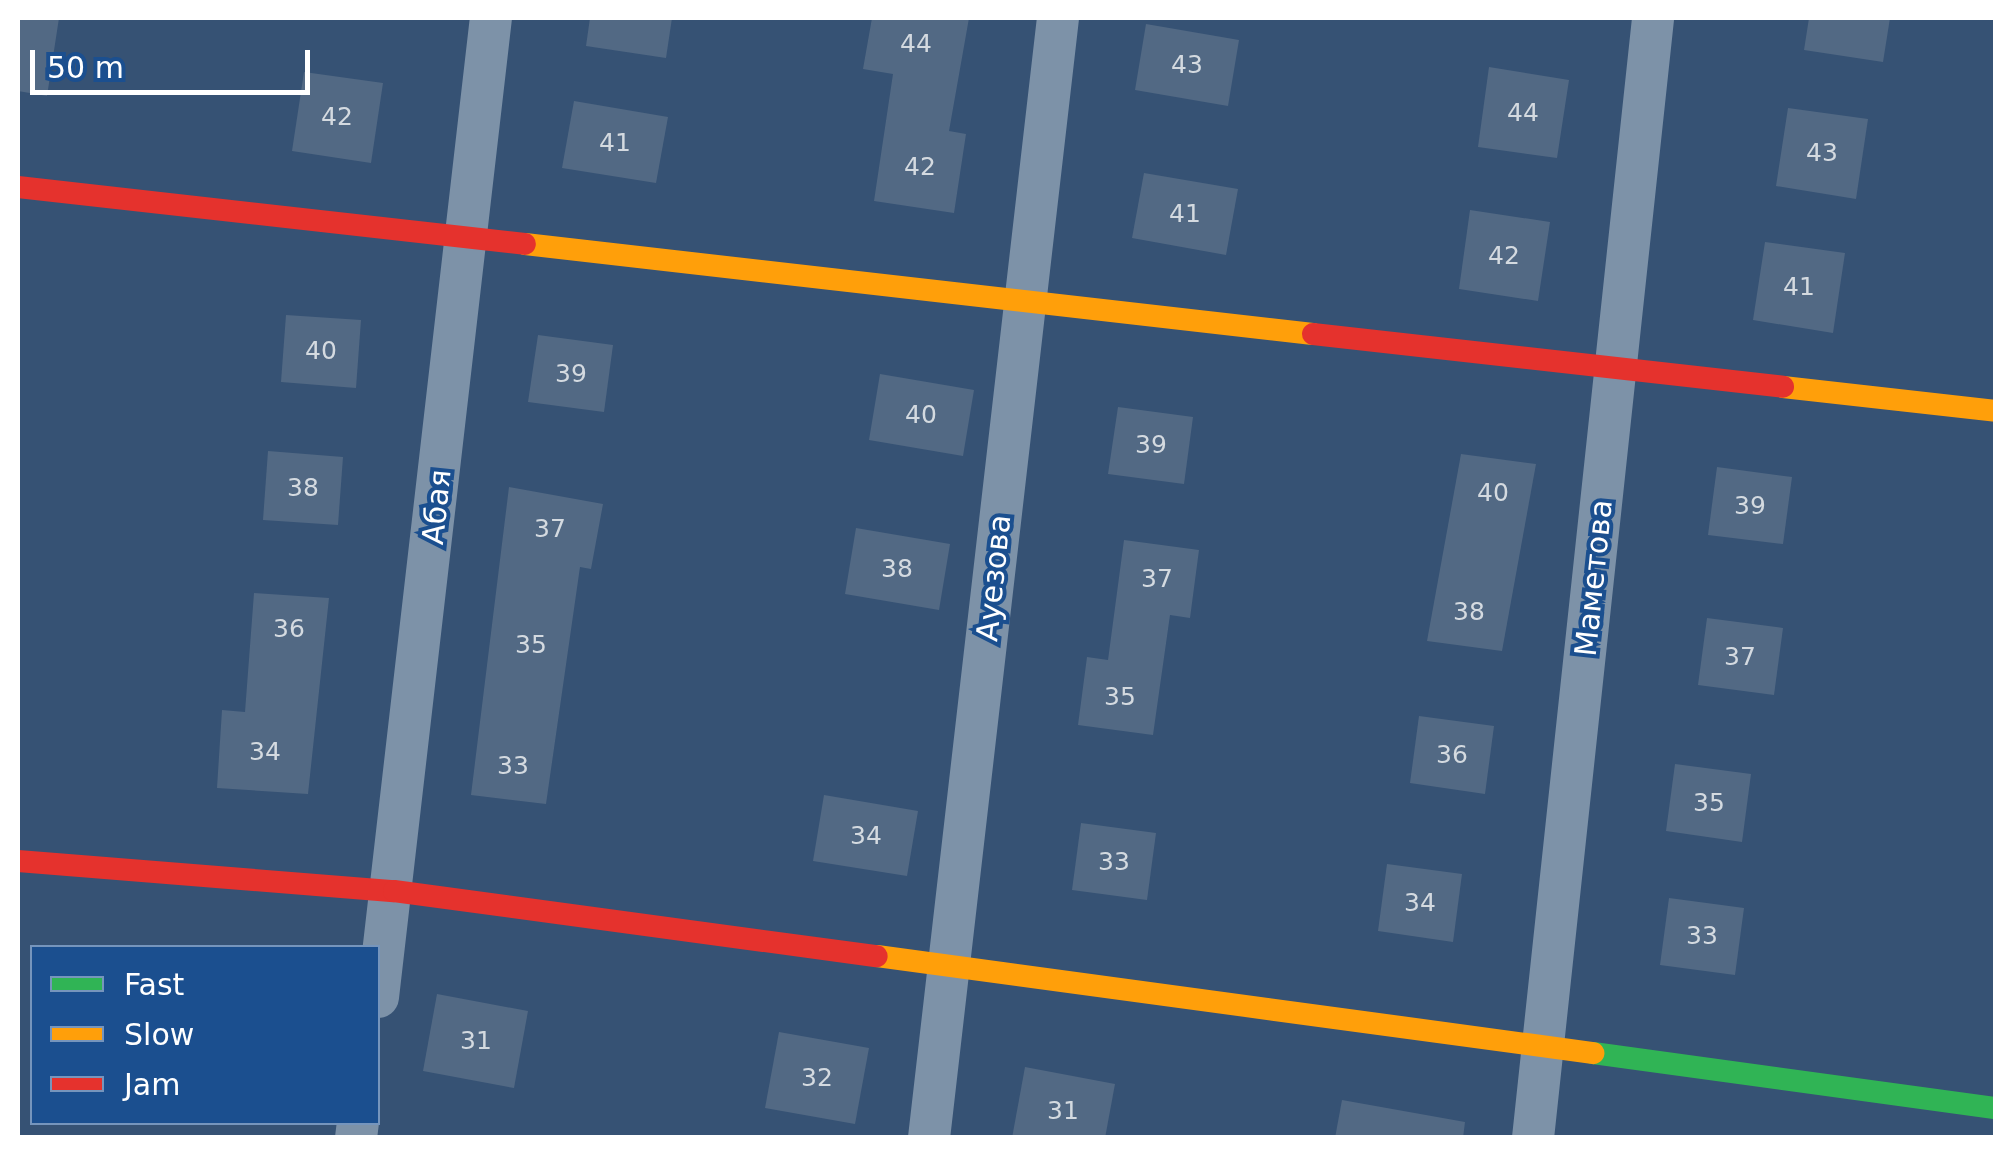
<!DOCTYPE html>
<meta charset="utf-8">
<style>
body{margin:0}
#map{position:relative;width:2013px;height:1155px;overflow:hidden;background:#365274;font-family:"DejaVu Sans",sans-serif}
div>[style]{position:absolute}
.building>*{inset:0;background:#526984}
.street>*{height:42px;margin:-21px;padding:0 21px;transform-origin:21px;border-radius:21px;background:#7d92a8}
.fast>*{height:22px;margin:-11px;padding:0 11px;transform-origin:11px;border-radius:11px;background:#30b455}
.slow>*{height:22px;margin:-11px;padding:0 11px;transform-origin:11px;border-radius:11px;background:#ff9f0a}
.jam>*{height:22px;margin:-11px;padding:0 11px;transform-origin:11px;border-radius:11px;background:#e5322d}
span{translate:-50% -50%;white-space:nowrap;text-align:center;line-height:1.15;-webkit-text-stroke:8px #1b4f8f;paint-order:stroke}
.number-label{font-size:25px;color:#d4dae0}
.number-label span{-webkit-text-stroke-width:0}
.street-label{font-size:30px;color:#fff}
.frame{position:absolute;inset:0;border:20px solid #fff;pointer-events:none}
.legend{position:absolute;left:30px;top:945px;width:350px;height:180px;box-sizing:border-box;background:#1b4f8f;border:2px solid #7695bc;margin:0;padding:12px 18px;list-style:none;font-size:30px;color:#fff}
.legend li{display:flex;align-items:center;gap:20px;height:50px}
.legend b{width:50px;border:2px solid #7695bc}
.scale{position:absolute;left:30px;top:50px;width:280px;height:45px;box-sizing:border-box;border:5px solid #fff;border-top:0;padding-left:12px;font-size:30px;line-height:35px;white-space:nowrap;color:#fff;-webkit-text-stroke:8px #1b4f8f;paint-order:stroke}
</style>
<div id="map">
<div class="building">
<i style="clip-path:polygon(18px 18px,59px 18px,47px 96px,18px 91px)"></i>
<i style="clip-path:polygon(590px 18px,672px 18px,666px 58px,586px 46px)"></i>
<i style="clip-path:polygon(872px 18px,969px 18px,949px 131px,966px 134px,954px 213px,874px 201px,893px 74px,863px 69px)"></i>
<i style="clip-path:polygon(1809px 18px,1890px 18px,1883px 62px,1804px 50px)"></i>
<i style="clip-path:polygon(1146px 24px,1239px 40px,1228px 106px,1135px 90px)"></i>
<i style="clip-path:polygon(1489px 67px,1569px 80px,1557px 158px,1478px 147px)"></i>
<i style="clip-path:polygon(304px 72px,383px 83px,371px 163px,292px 151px)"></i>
<i style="clip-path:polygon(574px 101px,668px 117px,656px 183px,562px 168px)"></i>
<i style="clip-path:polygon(1788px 108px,1868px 119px,1856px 199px,1776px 186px)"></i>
<i style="clip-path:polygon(1144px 173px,1238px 189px,1226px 255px,1132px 238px)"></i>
<i style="clip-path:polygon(1470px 210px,1550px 222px,1538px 301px,1459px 289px)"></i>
<i style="clip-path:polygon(1765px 242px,1845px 253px,1833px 333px,1753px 320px)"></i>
<i style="clip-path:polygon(286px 315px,361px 320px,356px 388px,281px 382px)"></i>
<i style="clip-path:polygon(538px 335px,613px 345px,604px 412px,528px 402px)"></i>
<i style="clip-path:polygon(880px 374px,974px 390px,963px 456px,869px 440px)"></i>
<i style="clip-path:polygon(1118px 407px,1193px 417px,1184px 484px,1108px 474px)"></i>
<i style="clip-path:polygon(268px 451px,343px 457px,338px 525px,263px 520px)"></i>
<i style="clip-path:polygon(1461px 454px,1536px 464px,1502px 651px,1427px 641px)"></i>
<i style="clip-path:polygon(1717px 467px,1792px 477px,1783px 544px,1708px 535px)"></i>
<i style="clip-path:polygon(509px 487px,603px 504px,591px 569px,580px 567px,546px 804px,471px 795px)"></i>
<i style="clip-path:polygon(856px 528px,950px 544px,939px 610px,845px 594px)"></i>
<i style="clip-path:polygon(1124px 540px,1199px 550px,1190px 618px,1170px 615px,1153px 735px,1078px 725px,1087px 657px,1108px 660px)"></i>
<i style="clip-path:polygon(254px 593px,329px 598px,308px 794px,217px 788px,222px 710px,245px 712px)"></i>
<i style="clip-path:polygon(1707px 618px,1783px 628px,1774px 695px,1698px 685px)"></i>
<i style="clip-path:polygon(1419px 716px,1494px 726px,1485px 794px,1410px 783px)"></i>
<i style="clip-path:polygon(1675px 764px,1751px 774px,1742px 842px,1666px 831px)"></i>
<i style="clip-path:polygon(824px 795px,918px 811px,907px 876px,813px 861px)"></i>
<i style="clip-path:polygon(1081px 823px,1156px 833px,1147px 900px,1072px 890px)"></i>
<i style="clip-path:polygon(1387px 864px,1462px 874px,1453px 942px,1378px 931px)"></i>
<i style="clip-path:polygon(1669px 898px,1744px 908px,1735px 975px,1660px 965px)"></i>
<i style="clip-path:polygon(437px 994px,528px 1011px,514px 1088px,423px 1071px)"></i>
<i style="clip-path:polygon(779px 1032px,869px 1048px,855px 1124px,765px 1108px)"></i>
<i style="clip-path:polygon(1025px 1067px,1115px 1084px,1105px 1138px,1012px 1138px)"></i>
<i style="clip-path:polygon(1342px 1100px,1465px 1122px,1463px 1138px,1335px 1138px)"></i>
</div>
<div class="street">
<i style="left:378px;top:997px;width:985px;rotate:-83.42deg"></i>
<i style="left:356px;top:1138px;width:16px;rotate:-83deg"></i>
<i style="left:929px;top:1138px;width:1127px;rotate:-83.43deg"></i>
<i style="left:1533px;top:1138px;width:1126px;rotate:-83.88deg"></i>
</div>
<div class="fast">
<i style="left:1593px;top:1053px;width:407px;rotate:7.8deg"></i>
</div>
<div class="slow">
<i style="left:525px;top:244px;width:793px;rotate:6.52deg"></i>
<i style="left:1783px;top:387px;width:214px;rotate:6.4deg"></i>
<i style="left:877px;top:956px;width:723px;rotate:7.72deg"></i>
</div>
<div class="jam">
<i style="left:18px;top:187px;width:510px;rotate:6.41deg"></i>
<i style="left:1313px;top:334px;width:473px;rotate:6.4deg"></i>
<i style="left:18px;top:861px;width:377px;rotate:4.6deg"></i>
<i style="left:394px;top:891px;width:487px;rotate:7.7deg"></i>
</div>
<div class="number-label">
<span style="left:916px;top:44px">44</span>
<span style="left:1187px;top:65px">43</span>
<span style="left:1523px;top:113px">44</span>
<span style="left:337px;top:117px">42</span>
<span style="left:615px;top:143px">41</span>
<span style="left:1822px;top:153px">43</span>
<span style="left:920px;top:167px">42</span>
<span style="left:1185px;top:214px">41</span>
<span style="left:1504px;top:256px">42</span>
<span style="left:1799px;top:287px">41</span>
<span style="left:321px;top:351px">40</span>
<span style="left:571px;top:374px">39</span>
<span style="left:921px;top:415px">40</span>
<span style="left:1151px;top:445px">39</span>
<span style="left:303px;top:488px">38</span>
<span style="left:1493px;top:493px">40</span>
<span style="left:1750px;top:506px">39</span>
<span style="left:550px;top:529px">37</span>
<span style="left:897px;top:569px">38</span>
<span style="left:1157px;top:579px">37</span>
<span style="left:1469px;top:612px">38</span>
<span style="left:289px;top:629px">36</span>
<span style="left:531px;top:645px">35</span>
<span style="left:1740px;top:657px">37</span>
<span style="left:1120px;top:697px">35</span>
<span style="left:265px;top:752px">34</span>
<span style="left:1452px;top:755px">36</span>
<span style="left:513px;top:766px">33</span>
<span style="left:1709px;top:803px">35</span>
<span style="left:866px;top:836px">34</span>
<span style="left:1114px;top:862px">33</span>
<span style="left:1420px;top:903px">34</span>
<span style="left:1702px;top:936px">33</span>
<span style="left:476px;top:1041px">31</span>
<span style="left:817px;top:1078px">32</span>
<span style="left:1063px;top:1111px">31</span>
</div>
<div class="street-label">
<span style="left:437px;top:507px;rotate:-84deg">Абая</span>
<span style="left:994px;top:578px;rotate:-84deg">Ауезова</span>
<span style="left:1594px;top:578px;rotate:-84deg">Маметова</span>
</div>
<div class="frame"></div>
<ul class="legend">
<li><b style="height:12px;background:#30b455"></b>Fast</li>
<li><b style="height:12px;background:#ff9f0a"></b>Slow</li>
<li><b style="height:12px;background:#e5322d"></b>Jam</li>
</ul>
<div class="scale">50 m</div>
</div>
